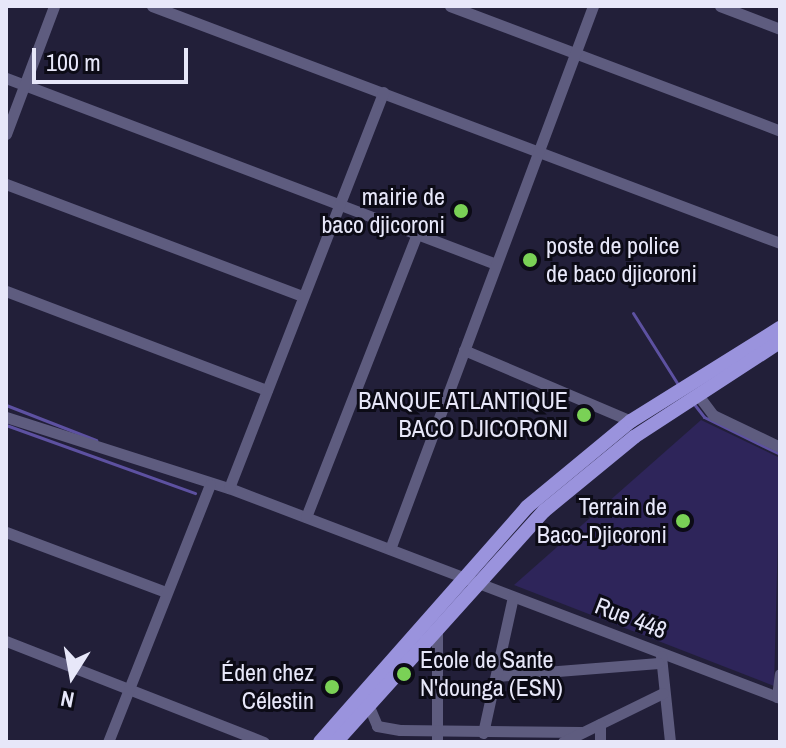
<!DOCTYPE html>
<meta charset="utf-8">
<style>
body{margin:0}
#map{position:relative;width:786px;height:748px;overflow:hidden;background:#221f39;font-family:"Archivo Narrow",sans-serif}
div>[style]{position:absolute}
.green>*{inset:0;background:#2e255a}
.stream>*{height:3px;margin:-1.5px;padding:0 1.5px;transform-origin:1.5px;border-radius:1.5px;background:#5d51a1}
.minor>*{height:11px;margin:-5.5px;padding:0 5.5px;transform-origin:5.5px;border-radius:5.5px;background:#5e5c7f}
.major>*{height:14px;margin:-7px;padding:0 7px;transform-origin:7px;border-radius:7px;background:#9a93dd}
.dots>*{width:22px;height:22px;translate:-50% -50%;box-sizing:border-box;border:4px solid #0c0b16;border-radius:50%}
span{translate:-50% -50%;white-space:nowrap;text-align:center;line-height:1.15;-webkit-text-stroke:6px #0c0b16;paint-order:stroke}
.poi-label{font-size:24px;color:#e7e7f9}
.right{translate:-100% -50%;text-align:right}
.left{translate:0 -50%;text-align:left}
.street-label{font-size:24px;color:#e7e7f9}
.frame{position:absolute;inset:0;border:8px solid #e7e7f9;pointer-events:none}
.north{position:absolute;left:32px;top:636px;width:80px;height:80px;-webkit-text-stroke:6px #0c0b16;paint-order:stroke;rotate:191deg;font-size:22px;font-weight:700;line-height:32px;text-align:center;color:#e7e7f9}
.north::after{content:'';display:block;margin:auto;width:28px;height:36px;background:#e7e7f9;clip-path:polygon(50% 0,100% 100%,50% 72%,0 100%)}
.scale{position:absolute;left:32px;top:48px;width:156px;height:36px;box-sizing:border-box;border:4px solid #e7e7f9;border-top:0;padding-left:10px;font-size:24px;line-height:28px;white-space:nowrap;color:#e7e7f9;-webkit-text-stroke:6px #0c0b16;paint-order:stroke}
</style>
<div id="map">
<div class="green">
<i style="clip-path:polygon(701px 420px,780px 458px,774px 686px,514px 585px)"></i>
</div>
<div class="stream">
<i style="left:633px;top:313px;width:83px;rotate:57.8deg"></i>
<i style="left:694px;top:404px;width:16px;rotate:52deg"></i>
<i style="left:704px;top:417px;width:85px;rotate:26deg"></i>
<i style="left:6px;top:405px;width:97px;rotate:21.3deg"></i>
<i style="left:6px;top:425px;width:201px;rotate:19.8deg"></i>
</div>
<div class="minor">
<i style="left:152px;top:6px;width:671px;rotate:20.68deg"></i>
<i style="left:450px;top:6px;width:353px;rotate:20.7deg"></i>
<i style="left:720px;top:6px;width:64px;rotate:21deg"></i>
<i style="left:6px;top:78px;width:524px;rotate:20.79deg"></i>
<i style="left:6px;top:134px;width:137px;rotate:-69.4deg"></i>
<i style="left:6px;top:184px;width:317px;rotate:20.7deg"></i>
<i style="left:6px;top:291px;width:279px;rotate:20.8deg"></i>
<i style="left:464px;top:350px;width:181px;rotate:23deg"></i>
<i style="left:698px;top:395px;width:25px;rotate:53deg"></i>
<i style="left:713px;top:415px;width:74px;rotate:25.5deg"></i>
<i style="left:6px;top:417px;width:234px;rotate:17.7deg"></i>
<i style="left:229px;top:488px;width:590px;rotate:20.86deg"></i>
<i style="left:229px;top:488px;width:425px;rotate:-68.7deg"></i>
<i style="left:306px;top:517px;width:304px;rotate:-68.6deg"></i>
<i style="left:6px;top:532px;width:171px;rotate:20.6deg"></i>
<i style="left:390px;top:549px;width:580px;rotate:-69.5deg"></i>
<i style="left:437px;top:631px;width:111px;rotate:90deg"></i>
<i style="left:6px;top:641px;width:277px;rotate:21.4deg"></i>
<i style="left:661px;top:656px;width:86px;rotate:84deg"></i>
<i style="left:496px;top:676px;width:163px;rotate:-4.6deg"></i>
<i style="left:777px;top:697px;width:23px;rotate:-83deg"></i>
<i style="left:367px;top:702px;width:26px;rotate:67deg"></i>
<i style="left:377px;top:726px;width:23px;rotate:10deg"></i>
<i style="left:400px;top:730px;width:181px;rotate:0.6deg"></i>
<i style="left:483px;top:733px;width:139px;rotate:-77.6deg"></i>
<i style="left:108px;top:742px;width:277px;rotate:-68.4deg"></i>
<i style="left:563px;top:742px;width:111px;rotate:-26.1deg"></i>
<i style="left:600px;top:742px;width:18px;rotate:-90deg"></i>
</div>
<div class="major">
<i style="left:320px;top:742px;width:313px;rotate:-48.6deg"></i>
<i style="left:527px;top:507px;width:135px;rotate:-39.6deg"></i>
<i style="left:631px;top:421px;width:176px;rotate:-32deg"></i>
<i style="left:336px;top:742px;width:311px;rotate:-48deg"></i>
<i style="left:544px;top:511px;width:117px;rotate:-39.4deg"></i>
<i style="left:634px;top:437px;width:174px;rotate:-33.1deg"></i>
</div>
<div class="dots">
<i style="left:461px;top:211px;background:#7ad156"></i>
<i style="left:530px;top:260px;background:#7ad156"></i>
<i style="left:584px;top:415px;background:#7ad156"></i>
<i style="left:683px;top:521px;background:#7ad156"></i>
<i style="left:404px;top:674px;background:#7ad156"></i>
<i style="left:332px;top:687px;background:#7ad156"></i>
</div>
<div class="poi-label">
<span class="right" style="left:445px;top:211px">mairie de<br>baco djicoroni</span>
<span class="left" style="left:546px;top:260px">poste de police<br>de baco djicoroni</span>
<span class="right" style="left:568px;top:415px">BANQUE ATLANTIQUE<br>BACO DJICORONI</span>
<span class="right" style="left:667px;top:521px">Terrain de<br>Baco-Djicoroni</span>
<span class="left" style="left:420px;top:674px">Ecole de Sante<br>N'dounga (ESN)</span>
<span class="right" style="left:314px;top:687px">Éden chez<br>Célestin</span>
</div>
<div class="street-label">
<span style="left:631px;top:618px;rotate:21deg">Rue 448</span>
</div>
<div class="frame"></div>
<div class="north">N</div>
<div class="scale">100 m</div>
</div>
